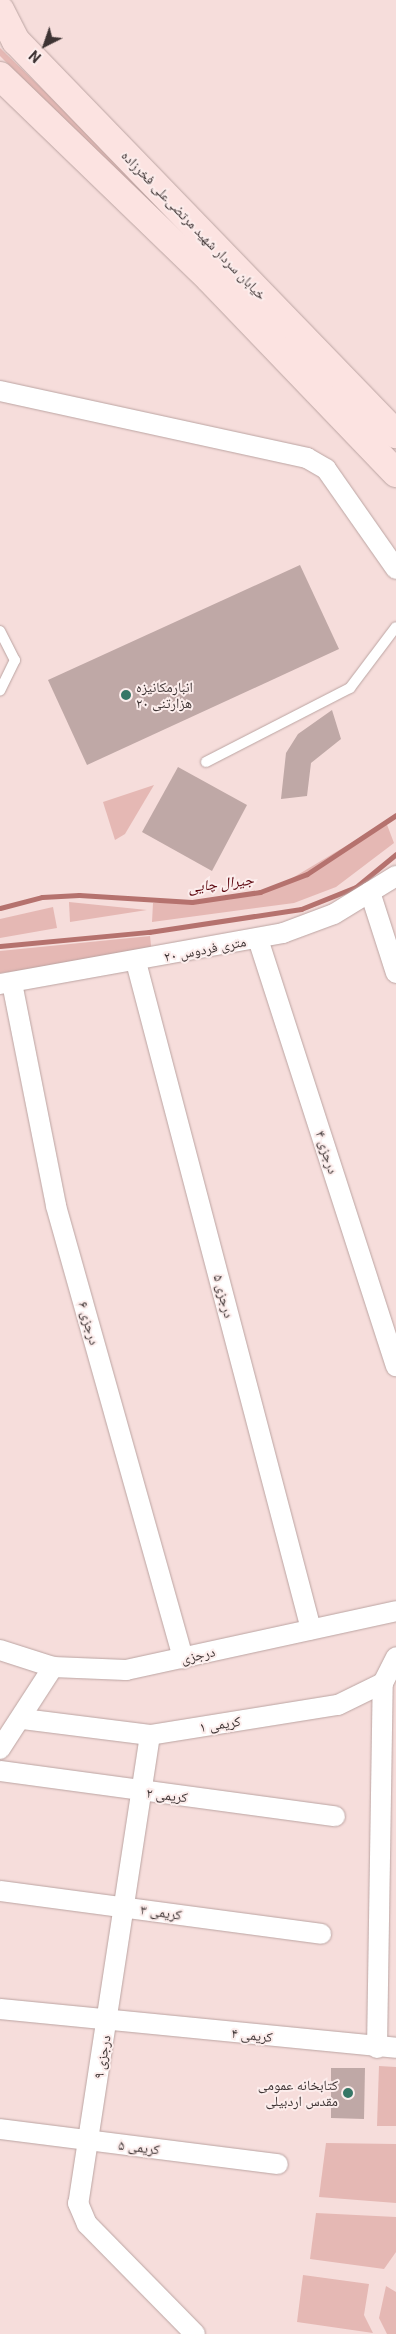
<!DOCTYPE html>
<meta charset="utf-8">
<style>
body{margin:0}
#map{position:relative;width:396px;height:2334px;overflow:hidden;background:#f6dddb;font-family:Roboto,"Noto Naskh Arabic",sans-serif}
div>[style]{position:absolute}
.green>*{inset:0;background:#e5b8b4}
.stream>*{height:5px;margin:-2.5px;padding:0 2.5px;transform-origin:2.5px;border-radius:2.5px;background:#b5726e}
.building>*{inset:0;background:#bfa8a6}
.roads{filter:drop-shadow(0 0 1px #bba4a2) drop-shadow(0 0 1px #bba4a2)}
.lane>*{height:10px;margin:-5px;padding:0 5px;transform-origin:5px;border-radius:5px;background:#fff}
.street>*{height:20px;margin:-10px;padding:0 10px;transform-origin:10px;border-radius:10px;background:#fff}
.secondary>*{height:28px;margin:-14px;padding:0 14px;transform-origin:14px;border-radius:14px;background:#fce3e1}
.dots>*{width:14px;height:14px;translate:-50% -50%;box-sizing:border-box;border:2px solid #fcedec;border-radius:50%}
span{translate:-50% -50%;white-space:nowrap;text-align:center;line-height:1.15;-webkit-text-stroke:4px #fcedec;paint-order:stroke}
.street-label{font-size:14px;color:#3d3333}
.poi-label{font-size:14px;color:#3d3333}
.left{translate:0 -50%;text-align:left}
.right{translate:-100% -50%;text-align:right}
.water-label{font-size:15px;color:#5d070f;font-style:italic}
.north{position:absolute;left:20px;top:20px;width:50px;height:50px;-webkit-text-stroke:4px #fcedec;paint-order:stroke;rotate:221deg;font-size:14px;font-weight:700;line-height:20px;text-align:center;color:#3d3333}
.north::after{content:'';display:block;margin:auto;width:18px;height:22px;background:#3d3333;clip-path:polygon(50% 0,100% 100%,50% 72%,0 100%)}
</style>
<div id="map">
<div class="green">
<i style="clip-path:polygon(0 48px,63px 109px,299px 348px,116px 173px,0 56px)"></i>
<i style="clip-path:polygon(154px 785px,125px 834px,115px 840px,103px 802px)"></i>
<i style="clip-path:polygon(386px 822px,394px 843px,336px 887px,294px 903px,152px 922px,153px 903px,232px 899px,279px 886px)"></i>
<i style="clip-path:polygon(69px 902px,147px 910px,70px 922px)"></i>
<i style="clip-path:polygon(53px 907px,57px 928px,0 938px,0 919px)"></i>
<i style="clip-path:polygon(150px 936px,152px 954px,0 973px,0 951px)"></i>
<i style="clip-path:polygon(379px 2066px,396px 2067px,396px 2126px,377px 2126px)"></i>
<i style="clip-path:polygon(326px 2143px,396px 2144px,396px 2203px,319px 2197px)"></i>
<i style="clip-path:polygon(316px 2213px,396px 2217px,396px 2252px,384px 2269px,310px 2259px)"></i>
<i style="clip-path:polygon(303px 2275px,369px 2284px,364px 2315px,373px 2333px,297px 2322px)"></i>
<i style="clip-path:polygon(386px 2286px,396px 2292px,396px 2334px,387px 2334px,379px 2318px)"></i>
</div>
<div class="stream">
<i style="left:0;top:908px;width:43px;rotate:-14.7deg"></i>
<i style="left:42px;top:897px;width:37px;rotate:-3deg"></i>
<i style="left:79px;top:895px;width:113px;rotate:3.5deg"></i>
<i style="left:192px;top:902px;width:69px;rotate:-8.4deg"></i>
<i style="left:260px;top:892px;width:50px;rotate:-21deg"></i>
<i style="left:307px;top:874px;width:107px;rotate:-33.5deg"></i>
<i style="left:0;top:946px;width:150px;rotate:-5.4deg"></i>
<i style="left:149px;top:932px;width:154px;rotate:-8.6deg"></i>
<i style="left:301px;top:909px;width:59px;rotate:-21.8deg"></i>
<i style="left:356px;top:887px;width:52px;rotate:-39.5deg"></i>
</div>
<div class="building">
<i style="clip-path:polygon(300px 565px,339px 649px,87px 765px,48px 680px)"></i>
<i style="clip-path:polygon(332px 710px,341px 739px,311px 763px,307px 796px,281px 799px,286px 753px,298px 734px)"></i>
<i style="clip-path:polygon(178px 767px,247px 805px,212px 871px,142px 832px)"></i>
<i style="clip-path:polygon(331px 2068px,365px 2068px,364px 2119px,331px 2118px)"></i>
</div>
<div class="roads">
<div class="lane">
<i style="left:0;top:631px;width:33px;rotate:63deg"></i>
<i style="left:15px;top:660px;width:34px;rotate:116deg"></i>
<i style="left:206px;top:762px;width:162px;rotate:-27.2deg"></i>
<i style="left:350px;top:688px;width:76px;rotate:-53deg"></i>
</div>
<div class="street">
<i style="left:0;top:391px;width:314px;rotate:12.3deg"></i>
<i style="left:307px;top:458px;width:22px;rotate:30deg"></i>
<i style="left:326px;top:469px;width:122px;rotate:55deg"></i>
<i style="left:370px;top:892px;width:85px;rotate:72.2deg"></i>
<i style="left:258px;top:939px;width:449px;rotate:72.1deg"></i>
<i style="left:136px;top:962px;width:690px;rotate:75.3deg"></i>
<i style="left:12px;top:983px;width:227px;rotate:78.8deg"></i>
<i style="left:56px;top:1206px;width:470px;rotate:74.3deg"></i>
<i style="left:0;top:984px;width:288px;rotate:-10.2deg"></i>
<i style="left:283px;top:933px;width:54px;rotate:-20.4deg"></i>
<i style="left:334px;top:914px;width:73px;rotate:-31.5deg"></i>
<i style="left:0;top:1650px;width:56px;rotate:17.8deg"></i>
<i style="left:53px;top:1667px;width:73px;rotate:2.4deg"></i>
<i style="left:126px;top:1670px;width:276px;rotate:-12.3deg"></i>
<i style="left:23px;top:1719px;width:128px;rotate:7.2deg"></i>
<i style="left:150px;top:1735px;width:190px;rotate:-9.1deg"></i>
<i style="left:338px;top:1705px;width:50px;rotate:-26.1deg"></i>
<i style="left:383px;top:1683px;width:29px;rotate:-63deg"></i>
<i style="left:150px;top:1735px;width:474px;rotate:98.7deg"></i>
<i style="left:78px;top:2203px;width:23px;rotate:67deg"></i>
<i style="left:87px;top:2224px;width:154px;rotate:45.5deg"></i>
<i style="left:0;top:1749px;width:98px;rotate:-57.1deg"></i>
<i style="left:0;top:1771px;width:338px;rotate:7.7deg"></i>
<i style="left:0;top:1891px;width:324px;rotate:7.6deg"></i>
<i style="left:0;top:2009px;width:398px;rotate:5.6deg"></i>
<i style="left:377px;top:2048px;width:365px;rotate:-89.1deg"></i>
<i style="left:0;top:2129px;width:280px;rotate:7.2deg"></i>
</div>
<div class="secondary">
<i style="left:0;top:10px;width:35px;rotate:63deg"></i>
<i style="left:16px;top:41px;width:547px;rotate:45.96deg"></i>
<i style="left:0;top:76px;width:292px;rotate:44deg"></i>
<i style="left:210px;top:279px;width:269px;rotate:46.2deg"></i>
</div>
</div>
<div class="dots">
<i style="left:126px;top:695px;background:#367766"></i>
<i style="left:348px;top:2093px;background:#367766"></i>
</div>
<div class="street-label">
<span style="left:194px;top:225px;rotate:46deg">خیابان سردار شهید مرتضی‌علی فخرزاده</span>
<span style="left:205px;top:949px;rotate:-11deg">۲۰ متری فردوس</span>
<span style="left:327px;top:1152px;rotate:72deg">درجزی ۴</span>
<span style="left:224px;top:1296px;rotate:75deg">درجزی ۵</span>
<span style="left:89px;top:1323px;rotate:74deg">درجزی ۶</span>
<span style="left:198px;top:1655px;rotate:-13deg">درجزی</span>
<span style="left:220px;top:1724px;rotate:-9deg">کریمی ۱</span>
<span style="left:167px;top:1795px;rotate:7deg">کریمی ۲</span>
<span style="left:161px;top:1912px;rotate:8deg">کریمی ۳</span>
<span style="left:252px;top:2035px;rotate:6deg">کریمی ۴</span>
<span style="left:102px;top:2057px;rotate:-80deg">درجزی ۹</span>
<span style="left:139px;top:2147px;rotate:7deg">کریمی ۵</span>
</div>
<div class="poi-label">
<span class="left" style="left:136px;top:695px">انبارمکانیزه<br>۲۰ هزارتنی</span>
<span class="right" style="left:338px;top:2093px">کتابخانه عمومی<br>مقدس اردبیلی</span>
</div>
<div class="water-label">
<span style="left:221px;top:884px;rotate:-7deg">جیرال چایی</span>
</div>
<div class="north">N</div>
</div>
